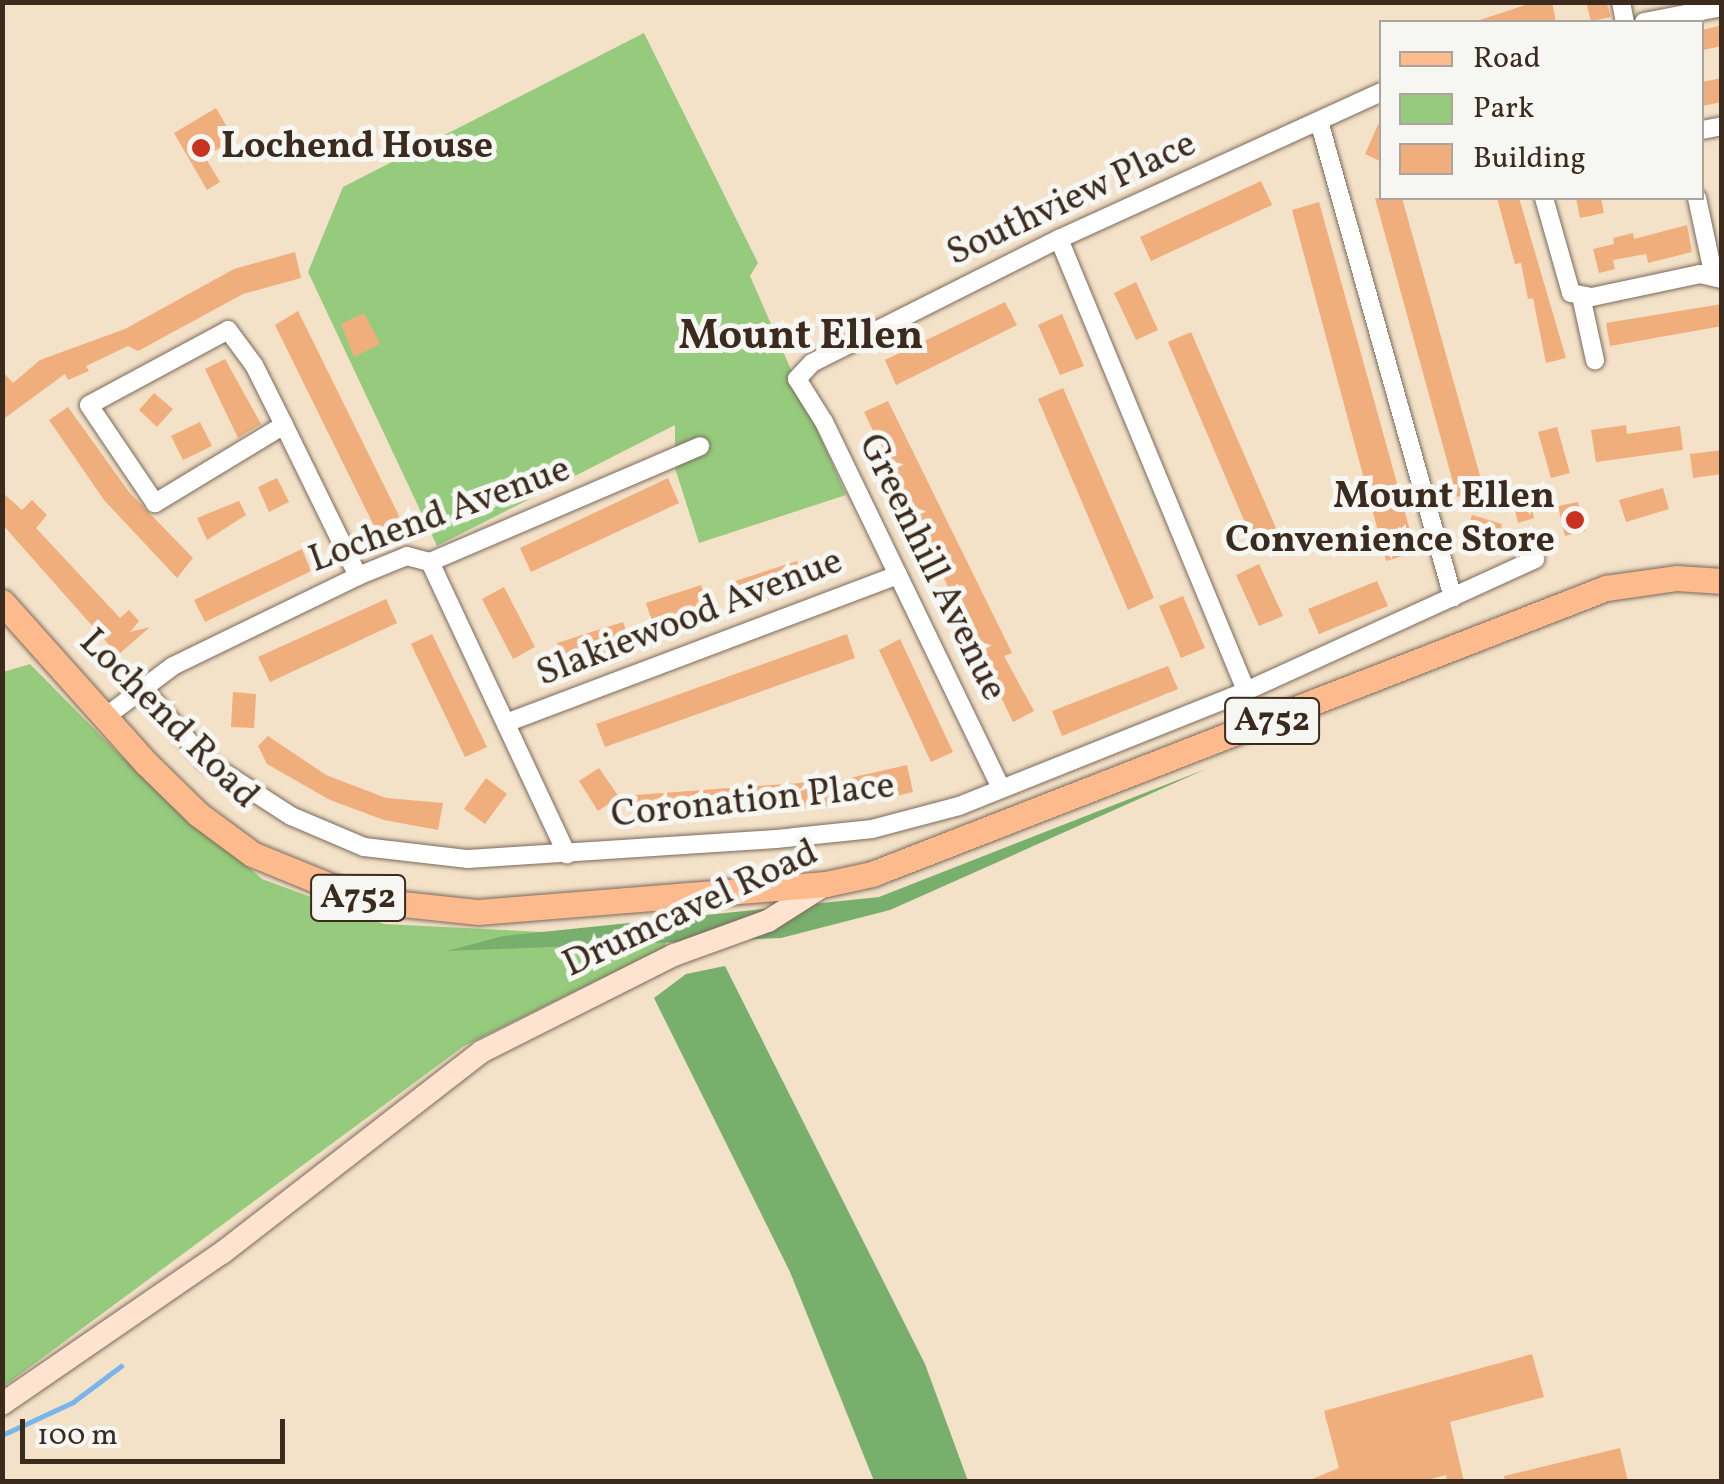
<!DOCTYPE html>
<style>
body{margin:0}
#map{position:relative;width:1724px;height:1484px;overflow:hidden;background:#f3e1c8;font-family:Vollkorn,serif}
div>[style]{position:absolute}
.green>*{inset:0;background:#96cb7d}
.forest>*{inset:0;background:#78af6c}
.stream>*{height:5px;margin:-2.5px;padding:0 2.5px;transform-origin:2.5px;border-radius:2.5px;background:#77b5ea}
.building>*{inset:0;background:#f0ae7d}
.roads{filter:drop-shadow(0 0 2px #7b6a5a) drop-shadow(0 0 2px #7b6a5a)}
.street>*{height:18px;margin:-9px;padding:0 9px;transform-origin:9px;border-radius:9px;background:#fff}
.secondary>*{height:22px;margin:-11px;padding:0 11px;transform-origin:11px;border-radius:11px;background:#fee3d1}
.primary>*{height:25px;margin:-12.5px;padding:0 12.5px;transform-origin:12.5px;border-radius:12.5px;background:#fcba8d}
.dots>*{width:28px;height:28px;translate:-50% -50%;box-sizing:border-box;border:5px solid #f6f6f2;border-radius:50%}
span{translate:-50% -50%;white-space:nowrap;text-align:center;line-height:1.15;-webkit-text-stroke:10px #f6f6f2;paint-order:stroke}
.shield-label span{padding:2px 8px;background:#f6f6f2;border:2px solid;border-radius:8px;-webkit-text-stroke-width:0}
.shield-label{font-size:35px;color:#3b2a1e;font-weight:700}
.poi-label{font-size:38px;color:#3b2a1e;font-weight:700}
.left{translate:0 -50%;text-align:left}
.right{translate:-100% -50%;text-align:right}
.street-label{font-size:38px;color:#3b2a1e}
.quarter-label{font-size:42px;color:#3b2a1e;font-weight:700}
.frame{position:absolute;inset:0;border:5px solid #3b2a1e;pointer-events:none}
.legend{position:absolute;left:1379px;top:20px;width:325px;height:180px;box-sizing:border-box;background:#f6f6f2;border:2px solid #aba49d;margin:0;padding:12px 18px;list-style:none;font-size:30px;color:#3b2a1e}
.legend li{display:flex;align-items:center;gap:20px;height:50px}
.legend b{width:50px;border:2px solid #aba49d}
.scale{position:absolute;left:20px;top:1419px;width:265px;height:45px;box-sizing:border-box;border:5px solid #3b2a1e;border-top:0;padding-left:12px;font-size:30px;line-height:35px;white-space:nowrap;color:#3b2a1e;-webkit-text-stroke:8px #f6f6f2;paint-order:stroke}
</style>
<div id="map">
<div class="green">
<i style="clip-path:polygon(644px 33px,758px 263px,750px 276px,846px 495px,699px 543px,675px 468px,675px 425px,437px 546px,308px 272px,343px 187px)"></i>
<i style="clip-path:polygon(30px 664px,119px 754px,262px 879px,384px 924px,667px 938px,665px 947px,464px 1046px,3px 1387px,3px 672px)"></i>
</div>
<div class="forest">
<i style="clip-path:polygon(1206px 769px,890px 910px,781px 938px,447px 951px,503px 936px,879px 897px)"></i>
<i style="clip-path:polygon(725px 966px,925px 1364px,968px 1481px,874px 1481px,790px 1272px,654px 998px,686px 974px)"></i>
</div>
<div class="stream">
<i style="left:2px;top:1435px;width:78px;rotate:-24.9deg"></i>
<i style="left:73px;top:1402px;width:60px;rotate:-36.9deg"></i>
</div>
<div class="building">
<i style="clip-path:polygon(1534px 2px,1552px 2px,1556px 22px,1474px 22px)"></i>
<i style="clip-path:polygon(1586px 2px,1606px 2px,1611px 17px,1591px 21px)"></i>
<i style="clip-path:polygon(1722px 25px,1722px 46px,1703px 50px,1702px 30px)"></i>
<i style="clip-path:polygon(1722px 78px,1722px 102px,1702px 106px,1702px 82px)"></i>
<i style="clip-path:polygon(216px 108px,234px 139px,205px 157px,220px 182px,207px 190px,174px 133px)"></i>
<i style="clip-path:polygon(1382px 116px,1382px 162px,1365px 154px)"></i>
<i style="clip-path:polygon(1261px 181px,1272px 205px,1151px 261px,1140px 237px)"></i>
<i style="clip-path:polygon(1375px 198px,1402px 198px,1484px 490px,1457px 497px)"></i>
<i style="clip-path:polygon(1497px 198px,1519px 198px,1566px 358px,1546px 363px,1533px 298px,1528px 299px,1521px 263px,1515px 264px)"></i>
<i style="clip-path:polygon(1576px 198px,1601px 198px,1604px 213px,1580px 218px)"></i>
<i style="clip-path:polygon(1319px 202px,1416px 552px,1386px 561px,1292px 210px)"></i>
<i style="clip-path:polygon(1687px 225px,1692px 252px,1648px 263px,1646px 254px,1613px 260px,1615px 269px,1599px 273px,1593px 249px,1614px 244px,1613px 238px,1633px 233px,1634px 239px)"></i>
<i style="clip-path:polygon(295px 252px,301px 278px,243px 294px,138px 351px,128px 346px,86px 366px,89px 371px,68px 380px,65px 374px,2px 420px,2px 371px,13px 383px,40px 360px,125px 329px,234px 269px)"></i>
<i style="clip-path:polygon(1136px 282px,1158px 330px,1136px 340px,1114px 293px)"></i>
<i style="clip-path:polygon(1005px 302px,1017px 325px,896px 385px,885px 360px)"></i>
<i style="clip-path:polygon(1722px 304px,1722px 326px,1610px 346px,1606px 323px)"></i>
<i style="clip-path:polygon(298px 311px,404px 526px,380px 538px,275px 325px)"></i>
<i style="clip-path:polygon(364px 313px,380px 344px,354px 357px,341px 324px)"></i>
<i style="clip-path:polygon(1062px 314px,1084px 366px,1060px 375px,1038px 325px)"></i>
<i style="clip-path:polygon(1191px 332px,1282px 542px,1258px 553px,1168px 342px)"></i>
<i style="clip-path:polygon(225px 359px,261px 424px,238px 438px,205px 369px)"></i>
<i style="clip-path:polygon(1063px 388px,1154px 598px,1128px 610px,1038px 399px)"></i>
<i style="clip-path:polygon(154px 393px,173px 409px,157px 427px,139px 410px)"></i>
<i style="clip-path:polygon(888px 401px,1012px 653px,1004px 656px,1034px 711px,1013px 722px,864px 412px)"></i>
<i style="clip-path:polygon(68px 407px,129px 492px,193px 558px,177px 578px,104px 500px,49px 420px)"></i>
<i style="clip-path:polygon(200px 422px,212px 446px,183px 460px,171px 436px)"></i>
<i style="clip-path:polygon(1626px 425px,1627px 434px,1680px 426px,1683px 450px,1596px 462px,1591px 430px)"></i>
<i style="clip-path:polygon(1557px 427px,1570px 473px,1551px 478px,1538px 432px)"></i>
<i style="clip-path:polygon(1722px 450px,1722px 474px,1693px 478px,1690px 454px)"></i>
<i style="clip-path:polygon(277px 478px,289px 502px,269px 512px,258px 487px)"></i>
<i style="clip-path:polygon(668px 478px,679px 503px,531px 572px,520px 548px)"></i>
<i style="clip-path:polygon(1663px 488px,1669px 509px,1626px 522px,1619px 500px)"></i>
<i style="clip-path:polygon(2px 492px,22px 510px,32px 500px,47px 515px,36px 528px,120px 618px,129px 610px,139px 621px,130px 632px,150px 627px,118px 655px,2px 524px)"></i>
<i style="clip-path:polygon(1528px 493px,1534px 518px,1518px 523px,1512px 497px)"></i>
<i style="clip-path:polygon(239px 501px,246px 515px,207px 540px,197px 518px)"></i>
<i style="clip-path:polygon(1578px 502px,1586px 531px,1565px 536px,1558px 506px)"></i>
<i style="clip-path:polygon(1472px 515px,1502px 524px,1496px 547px,1466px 538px)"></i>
<i style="clip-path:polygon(302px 549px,311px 571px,205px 622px,194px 600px)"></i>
<i style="clip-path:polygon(797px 561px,804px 587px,741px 609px,732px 582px)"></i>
<i style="clip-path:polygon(1259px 564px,1283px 616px,1259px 626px,1236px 575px)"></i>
<i style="clip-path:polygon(1377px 581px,1388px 606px,1319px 634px,1308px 609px)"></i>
<i style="clip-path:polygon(701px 585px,710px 612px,655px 630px,646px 603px)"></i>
<i style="clip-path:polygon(504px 587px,535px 647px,513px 659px,482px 599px)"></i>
<i style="clip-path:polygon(1183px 596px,1205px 648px,1181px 658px,1159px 606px)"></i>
<i style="clip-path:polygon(386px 599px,397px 623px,270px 682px,258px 657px)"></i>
<i style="clip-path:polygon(623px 622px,632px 648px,566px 670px,557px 643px)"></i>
<i style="clip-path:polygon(432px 634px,487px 747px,465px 757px,411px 644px)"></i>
<i style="clip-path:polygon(847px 634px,855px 658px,605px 747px,596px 724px)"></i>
<i style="clip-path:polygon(900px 639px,953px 752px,931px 762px,879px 650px)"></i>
<i style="clip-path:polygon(1168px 666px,1178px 689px,1062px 736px,1052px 711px)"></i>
<i style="clip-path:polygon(233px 692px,256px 694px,254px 728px,231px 727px)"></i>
<i style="clip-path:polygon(268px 736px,326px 775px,386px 798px,443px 803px,438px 830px,384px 820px,330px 800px,267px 764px,258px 746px)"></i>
<i style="clip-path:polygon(907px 765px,913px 792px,862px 804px,638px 823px,635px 795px,841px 780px)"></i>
<i style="clip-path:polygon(599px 768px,619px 797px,598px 811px,579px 781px)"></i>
<i style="clip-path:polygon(486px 778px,507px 794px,485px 824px,464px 809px)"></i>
<i style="clip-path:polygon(1532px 1354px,1544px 1397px,1450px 1422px,1464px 1482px,1447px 1482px,1446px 1475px,1420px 1482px,1305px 1482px,1339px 1468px,1324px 1411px)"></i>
<i style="clip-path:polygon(1620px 1448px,1628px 1482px,1505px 1482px,1504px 1476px)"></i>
</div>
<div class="roads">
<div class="street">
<i style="left:1621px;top:2px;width:20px;rotate:79deg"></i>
<i style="left:1644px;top:22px;width:79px;rotate:-10.9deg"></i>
<i style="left:1319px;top:121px;width:495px;rotate:74.3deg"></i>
<i style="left:1702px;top:130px;width:20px;rotate:-11deg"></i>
<i style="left:1544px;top:198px;width:99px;rotate:74.1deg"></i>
<i style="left:1571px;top:293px;width:21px;rotate:11deg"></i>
<i style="left:1592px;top:297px;width:110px;rotate:-12deg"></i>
<i style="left:1700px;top:274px;width:23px;rotate:13deg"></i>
<i style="left:1697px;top:198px;width:81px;rotate:77.9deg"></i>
<i style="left:1059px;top:239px;width:489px;rotate:67.5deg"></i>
<i style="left:1581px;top:296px;width:66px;rotate:77.7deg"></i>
<i style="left:284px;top:425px;width:151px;rotate:148.8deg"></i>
<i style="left:155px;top:503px;width:118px;rotate:-124deg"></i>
<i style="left:89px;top:405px;width:158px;rotate:-28.3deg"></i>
<i style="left:228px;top:330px;width:44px;rotate:53.4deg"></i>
<i style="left:254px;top:365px;width:67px;rotate:63.4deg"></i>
<i style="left:284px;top:425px;width:168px;rotate:63.9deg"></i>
<i style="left:430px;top:562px;width:323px;rotate:64.9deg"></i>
<i style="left:141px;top:686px;width:99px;rotate:49.1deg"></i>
<i style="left:206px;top:761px;width:101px;rotate:32.9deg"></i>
<i style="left:291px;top:816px;width:79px;rotate:23deg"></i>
<i style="left:364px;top:847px;width:105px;rotate:6.6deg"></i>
<i style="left:468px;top:859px;width:309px;rotate:-3.7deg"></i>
<i style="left:776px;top:839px;width:97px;rotate:-5.9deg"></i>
<i style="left:872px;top:829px;width:90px;rotate:-14.8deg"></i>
<i style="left:959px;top:806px;width:309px;rotate:-21.8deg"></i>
<i style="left:1246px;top:691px;width:318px;rotate:-24.5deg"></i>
<i style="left:104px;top:718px;width:86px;rotate:-37deg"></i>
<i style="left:173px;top:666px;width:206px;rotate:-25.9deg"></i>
<i style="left:358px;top:576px;width:53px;rotate:-22.2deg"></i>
<i style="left:407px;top:556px;width:24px;rotate:15deg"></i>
<i style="left:430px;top:562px;width:294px;rotate:-23.2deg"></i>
<i style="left:506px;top:723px;width:419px;rotate:-20.7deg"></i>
<i style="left:1001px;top:788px;width:407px;rotate:-115.8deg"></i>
<i style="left:824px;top:422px;width:51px;rotate:-122.1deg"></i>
<i style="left:797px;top:379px;width:22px;rotate:-47deg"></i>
<i style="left:812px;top:363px;width:276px;rotate:-26.7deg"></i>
<i style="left:1059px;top:239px;width:355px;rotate:-24.5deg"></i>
</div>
<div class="secondary">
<i style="left:2px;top:1404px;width:267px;rotate:-34.5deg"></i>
<i style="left:222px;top:1253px;width:328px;rotate:-37.8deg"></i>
<i style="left:481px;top:1052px;width:216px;rotate:-26.7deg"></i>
<i style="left:674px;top:955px;width:100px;rotate:-19.9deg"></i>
<i style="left:768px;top:921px;width:69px;rotate:-32.5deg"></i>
</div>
<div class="primary">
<i style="left:2px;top:602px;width:216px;rotate:48.2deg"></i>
<i style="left:146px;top:763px;width:73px;rotate:44.4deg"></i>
<i style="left:198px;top:814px;width:67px;rotate:36.5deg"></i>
<i style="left:252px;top:854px;width:122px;rotate:22.2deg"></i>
<i style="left:365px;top:900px;width:114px;rotate:6.1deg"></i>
<i style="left:478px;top:912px;width:349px;rotate:-4.6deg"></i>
<i style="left:826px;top:884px;width:47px;rotate:-12.3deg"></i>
<i style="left:872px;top:874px;width:788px;rotate:-21.29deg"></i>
<i style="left:1606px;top:588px;width:72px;rotate:-8deg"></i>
<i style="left:1677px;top:578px;width:45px;rotate:3.8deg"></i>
</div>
</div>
<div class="dots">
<i style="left:201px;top:148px;background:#c8321e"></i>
<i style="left:1575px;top:520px;background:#c8321e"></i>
</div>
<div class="shield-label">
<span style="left:1272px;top:721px">A752</span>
<span style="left:358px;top:898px">A752</span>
</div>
<div class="poi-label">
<span class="left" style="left:221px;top:148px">Lochend House</span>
<span class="right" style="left:1555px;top:520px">Mount Ellen<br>Convenience Store</span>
</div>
<div class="street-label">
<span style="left:1072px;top:200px;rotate:-25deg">Southview Place</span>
<span style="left:440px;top:516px;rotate:-20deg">Lochend Avenue</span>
<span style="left:931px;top:568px;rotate:64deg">Greenhill Avenue</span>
<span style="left:690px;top:619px;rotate:-21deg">Slakiewood Avenue</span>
<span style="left:168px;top:720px;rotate:45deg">Lochend Road</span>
<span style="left:753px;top:802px;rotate:-6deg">Coronation Place</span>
<span style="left:691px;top:910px;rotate:-25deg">Drumcavel Road</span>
</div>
<div class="quarter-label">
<span style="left:801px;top:338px">Mount Ellen</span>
</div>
<div class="frame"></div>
<ul class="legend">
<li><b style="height:12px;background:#fcba8d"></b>Road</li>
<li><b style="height:28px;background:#96cb7d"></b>Park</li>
<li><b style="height:28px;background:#f0ae7d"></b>Building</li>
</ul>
<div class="scale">100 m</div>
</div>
